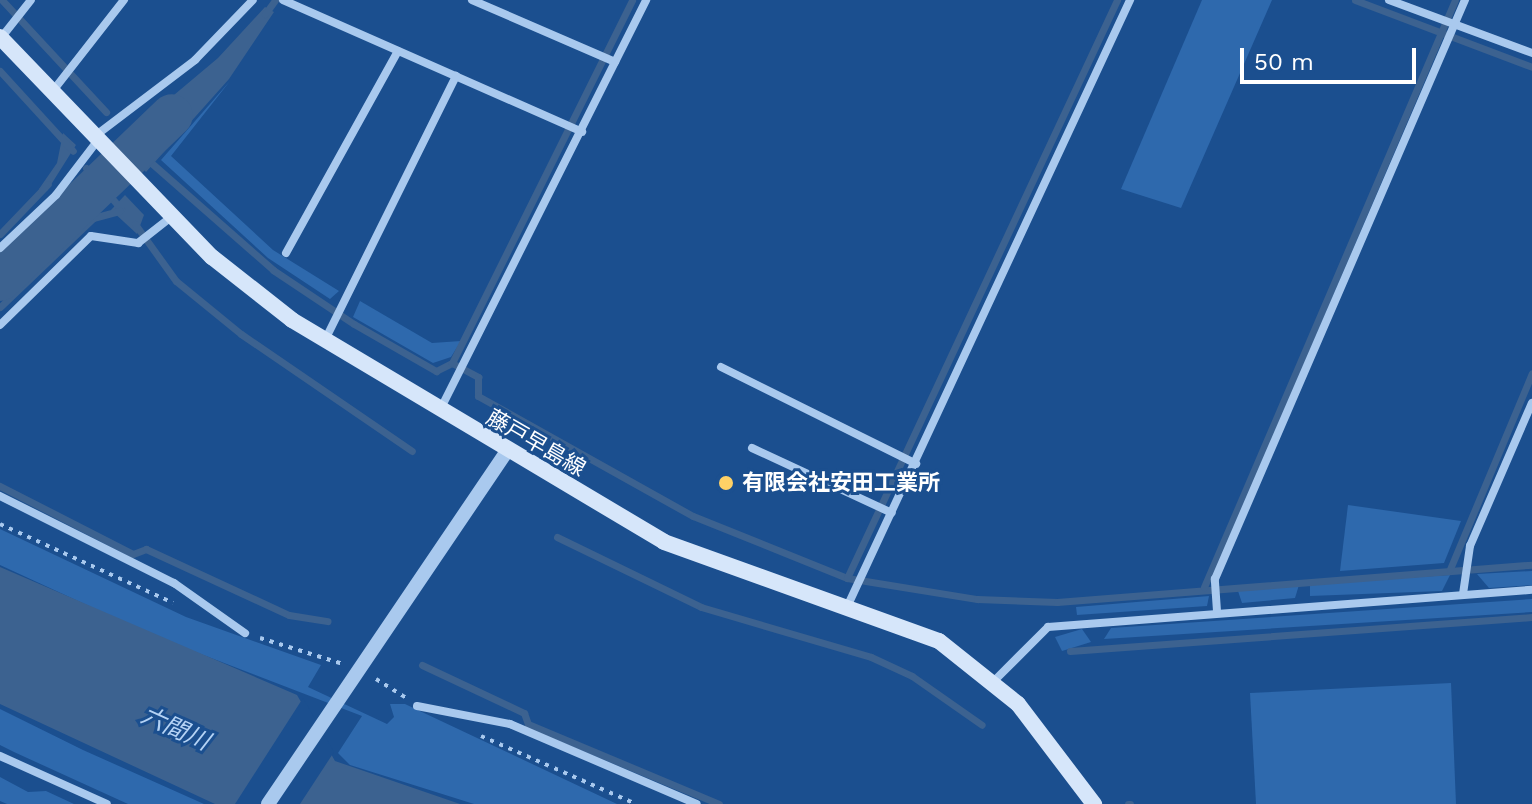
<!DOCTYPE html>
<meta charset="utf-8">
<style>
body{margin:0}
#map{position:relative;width:1532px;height:804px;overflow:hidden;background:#1b4f8f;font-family:"Work Sans","Noto Sans JP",sans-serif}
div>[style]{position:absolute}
.green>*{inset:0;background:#2e69ad}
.water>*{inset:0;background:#3c6290}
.pier>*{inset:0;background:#1b4f8f}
.stream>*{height:7px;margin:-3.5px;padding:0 3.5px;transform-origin:3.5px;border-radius:3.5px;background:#3c6290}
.river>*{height:42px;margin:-21px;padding:0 21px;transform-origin:21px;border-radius:21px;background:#3c6290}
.path>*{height:4px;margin-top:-2px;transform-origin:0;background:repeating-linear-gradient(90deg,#a9c9ee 0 4px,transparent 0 10px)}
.minor>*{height:8px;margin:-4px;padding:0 4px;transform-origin:4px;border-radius:4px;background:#a9c9ee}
.tertiary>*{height:14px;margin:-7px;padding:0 7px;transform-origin:7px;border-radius:7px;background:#a9c9ee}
.secondary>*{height:16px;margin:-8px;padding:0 8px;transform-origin:8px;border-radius:8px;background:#d6e6fa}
.dots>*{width:22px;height:22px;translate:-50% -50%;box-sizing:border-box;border:4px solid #1b4f8f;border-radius:50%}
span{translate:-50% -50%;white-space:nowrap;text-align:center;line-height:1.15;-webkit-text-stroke:6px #1b4f8f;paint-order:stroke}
.street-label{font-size:22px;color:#fff}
.poi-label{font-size:22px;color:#fff;font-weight:700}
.left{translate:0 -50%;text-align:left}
.water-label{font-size:24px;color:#b5d3f5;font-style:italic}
.scale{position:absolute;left:1240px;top:48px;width:176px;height:36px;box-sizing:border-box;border:4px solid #fff;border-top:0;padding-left:10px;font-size:24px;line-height:28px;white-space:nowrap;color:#fff;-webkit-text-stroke:6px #1b4f8f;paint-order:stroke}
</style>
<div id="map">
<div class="green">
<i style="clip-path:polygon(1202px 0,1272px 0,1181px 208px,1121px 189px)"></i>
<i style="clip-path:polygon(230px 81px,171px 156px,273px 250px,339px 291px,330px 299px,268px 258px,161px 160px)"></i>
<i style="clip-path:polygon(360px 301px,432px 343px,461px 341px,451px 357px,433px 363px,353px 317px)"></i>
<i style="clip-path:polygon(1348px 505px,1461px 521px,1444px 563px,1340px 571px)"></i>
<i style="clip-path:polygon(0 529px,186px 617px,321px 665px,308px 687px,387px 724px,394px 717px,390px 704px,405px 704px,617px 804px,474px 804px,350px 765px,338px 753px,362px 716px,154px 636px,0 565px)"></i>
<i style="clip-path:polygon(1532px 571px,1532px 585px,1489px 588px,1477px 574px)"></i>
<i style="clip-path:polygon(1450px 575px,1442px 591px,1310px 596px,1310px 584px)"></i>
<i style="clip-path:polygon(1299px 585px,1295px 598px,1242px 603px,1238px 591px)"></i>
<i style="clip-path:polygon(1209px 596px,1207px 606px,1077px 615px,1076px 607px)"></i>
<i style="clip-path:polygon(1532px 599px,1532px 612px,1104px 639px,1111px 628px)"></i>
<i style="clip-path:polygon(1082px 629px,1091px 642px,1062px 651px,1055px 637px)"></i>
<i style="clip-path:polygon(1451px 683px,1456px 804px,1256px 804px,1250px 693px)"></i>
<i style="clip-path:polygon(0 709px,83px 750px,204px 804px,128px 804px,14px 752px,0 745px)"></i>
<i style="clip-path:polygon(0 777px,28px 792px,46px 791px,74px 804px,7px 804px,0 801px)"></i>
</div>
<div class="water">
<i style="clip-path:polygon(265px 7px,274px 12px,229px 79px,146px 172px,118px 142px,218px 58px)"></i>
<i style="clip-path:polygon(63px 133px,76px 145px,47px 191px,39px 189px,57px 163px)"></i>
<i style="clip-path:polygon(94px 165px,110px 190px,0 295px,0 261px)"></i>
<i style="clip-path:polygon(125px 195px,144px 215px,137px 234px,111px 210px)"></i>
<i style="clip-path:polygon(0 567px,297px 695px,335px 761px,460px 804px,215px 804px,0 704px)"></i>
</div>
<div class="pier">
<i style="clip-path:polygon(303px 698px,334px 752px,300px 804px,235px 804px)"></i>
</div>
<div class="stream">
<i style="left:2px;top:0;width:153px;rotate:47.1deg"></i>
<i style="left:1355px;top:0;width:189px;rotate:20.7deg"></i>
<i style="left:265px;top:14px;width:17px;rotate:-54deg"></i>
<i style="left:0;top:71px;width:108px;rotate:47.6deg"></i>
<i style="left:148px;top:160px;width:167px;rotate:41.3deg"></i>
<i style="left:273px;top:270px;width:97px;rotate:33.7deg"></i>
<i style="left:354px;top:324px;width:95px;rotate:29.8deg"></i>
<i style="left:436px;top:371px;width:18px;rotate:-27deg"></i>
<i style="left:452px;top:363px;width:30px;rotate:28deg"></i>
<i style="left:478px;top:377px;width:19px;rotate:90deg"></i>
<i style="left:478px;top:396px;width:246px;rotate:29.2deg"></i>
<i style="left:693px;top:516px;width:166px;rotate:21.9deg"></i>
<i style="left:847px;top:578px;width:132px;rotate:9.2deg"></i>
<i style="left:977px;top:599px;width:80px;rotate:2.1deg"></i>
<i style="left:1057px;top:602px;width:476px;rotate:-4.5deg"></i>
<i style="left:86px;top:168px;width:54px;rotate:49.5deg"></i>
<i style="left:135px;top:224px;width:70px;rotate:54.3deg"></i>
<i style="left:176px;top:281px;width:84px;rotate:39.2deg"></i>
<i style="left:241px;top:334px;width:207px;rotate:34.4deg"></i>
<i style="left:0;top:234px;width:69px;rotate:-46.2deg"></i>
<i style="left:0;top:307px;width:129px;rotate:-43.7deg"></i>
<i style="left:93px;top:218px;width:28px;rotate:-15deg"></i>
<i style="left:452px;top:363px;width:405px;rotate:-63.6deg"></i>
<i style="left:0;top:486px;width:149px;rotate:27.1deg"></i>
<i style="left:133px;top:554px;width:14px;rotate:-21deg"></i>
<i style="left:146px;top:549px;width:157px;rotate:24.8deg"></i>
<i style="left:289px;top:615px;width:39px;rotate:9deg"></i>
<i style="left:557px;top:537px;width:160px;rotate:25.9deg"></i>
<i style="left:701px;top:607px;width:177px;rotate:16.4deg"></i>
<i style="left:871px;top:657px;width:45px;rotate:24.9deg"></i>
<i style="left:912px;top:676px;width:85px;rotate:35deg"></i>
<i style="left:1450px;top:569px;width:212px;rotate:-67.3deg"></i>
<i style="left:847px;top:578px;width:638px;rotate:-64.96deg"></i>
<i style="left:1204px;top:587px;width:638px;rotate:-66.85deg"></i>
<i style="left:1070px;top:651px;width:463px;rotate:-4.2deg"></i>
<i style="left:422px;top:665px;width:113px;rotate:25.2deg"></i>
<i style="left:524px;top:713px;width:12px;rotate:70deg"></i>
<i style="left:528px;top:724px;width:207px;rotate:22.7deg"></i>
<i style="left:1128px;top:804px;width:2px"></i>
</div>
<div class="river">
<i style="left:0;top:280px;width:238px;rotate:-43.8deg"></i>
</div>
<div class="path">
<i style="left:0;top:524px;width:190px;rotate:24.5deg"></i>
<i style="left:260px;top:638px;width:87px;rotate:17.4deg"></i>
<i style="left:376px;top:679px;width:36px;rotate:32deg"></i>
<i style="left:481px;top:736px;width:169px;rotate:23.7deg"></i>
</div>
<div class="minor">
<i style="left:283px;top:0;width:327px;rotate:23.8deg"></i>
<i style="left:472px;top:0;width:156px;rotate:23.4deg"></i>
<i style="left:1389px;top:0;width:153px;rotate:20.3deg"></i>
<i style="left:1px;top:38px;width:48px;rotate:-51.7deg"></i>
<i style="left:52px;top:92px;width:117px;rotate:-52deg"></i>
<i style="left:95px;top:136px;width:126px;rotate:-37.2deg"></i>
<i style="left:195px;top:60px;width:83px;rotate:-46deg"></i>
<i style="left:0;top:248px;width:77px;rotate:-43.4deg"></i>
<i style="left:56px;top:195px;width:69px;rotate:-52.6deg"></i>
<i style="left:286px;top:253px;width:231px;rotate:-61deg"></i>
<i style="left:0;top:325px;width:127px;rotate:-44.4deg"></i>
<i style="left:91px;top:236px;width:48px;rotate:8.5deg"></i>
<i style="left:138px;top:243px;width:42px;rotate:-38.2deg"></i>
<i style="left:325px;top:340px;width:295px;rotate:-63.6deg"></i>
<i style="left:721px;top:367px;width:218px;rotate:26.4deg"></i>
<i style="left:440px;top:410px;width:459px;rotate:-63.3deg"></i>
<i style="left:752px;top:448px;width:154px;rotate:24.9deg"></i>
<i style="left:0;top:496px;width:195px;rotate:26.6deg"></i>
<i style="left:174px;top:583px;width:87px;rotate:35.2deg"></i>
<i style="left:1463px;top:594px;width:49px;rotate:-81.7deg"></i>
<i style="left:1470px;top:546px;width:156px;rotate:-66.6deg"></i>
<i style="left:847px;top:607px;width:670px;rotate:-65deg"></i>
<i style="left:1217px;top:611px;width:32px;rotate:-94deg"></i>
<i style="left:1215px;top:579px;width:631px;rotate:-66.65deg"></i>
<i style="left:995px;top:680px;width:75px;rotate:-45deg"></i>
<i style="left:1048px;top:627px;width:485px;rotate:-4.4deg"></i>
<i style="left:417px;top:706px;width:95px;rotate:11deg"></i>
<i style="left:510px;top:724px;width:203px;rotate:23.2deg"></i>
<i style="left:0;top:756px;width:117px;rotate:24.2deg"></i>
</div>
<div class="tertiary">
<i style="left:268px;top:804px;width:425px;rotate:-55.9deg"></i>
</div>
<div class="secondary">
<i style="left:0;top:37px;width:306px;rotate:46.1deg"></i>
<i style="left:212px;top:257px;width:102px;rotate:38.2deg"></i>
<i style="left:292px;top:320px;width:433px;rotate:30.8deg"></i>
<i style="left:664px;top:542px;width:292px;rotate:19.8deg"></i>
<i style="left:939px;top:641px;width:101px;rotate:38.6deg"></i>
<i style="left:1018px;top:704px;width:126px;rotate:52.8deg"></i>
</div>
<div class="dots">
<i style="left:726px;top:483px;background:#ffd166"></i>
</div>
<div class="street-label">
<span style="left:536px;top:443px;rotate:30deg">藤戸早島線</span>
</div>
<div class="poi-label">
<span class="left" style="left:742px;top:483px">有限会社安田工業所</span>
</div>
<div class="water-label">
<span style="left:175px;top:729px;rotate:24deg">六間川</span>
</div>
<div class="scale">50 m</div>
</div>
